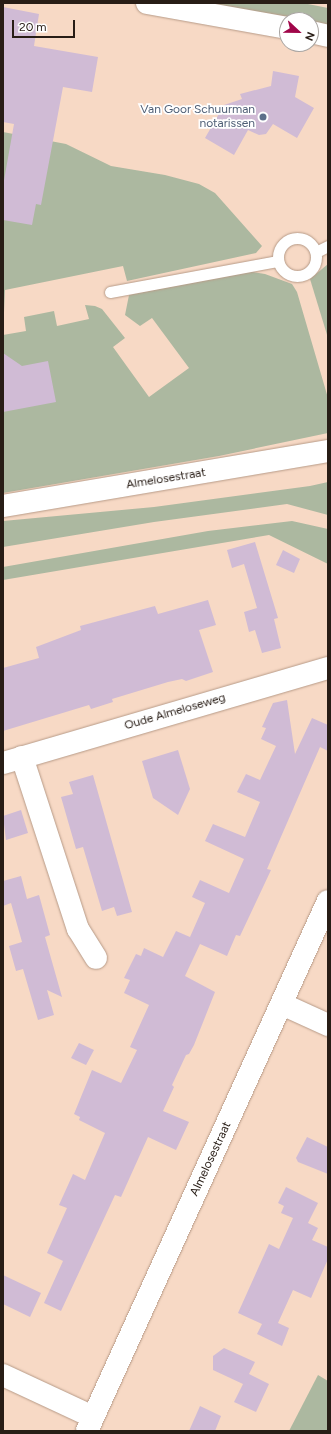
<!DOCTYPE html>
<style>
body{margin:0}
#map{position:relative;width:331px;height:1434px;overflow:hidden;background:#f7d9c5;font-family:Figtree,sans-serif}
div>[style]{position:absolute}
.green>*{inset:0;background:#acb8a0}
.building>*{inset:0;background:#d0bbd5}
.roads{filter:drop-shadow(0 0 1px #b79b88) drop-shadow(0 0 1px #b79b88)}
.service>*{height:11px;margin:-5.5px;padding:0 5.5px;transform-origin:5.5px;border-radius:5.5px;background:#fff}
.service>.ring{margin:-5.5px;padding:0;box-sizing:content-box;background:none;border:11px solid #fff;border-radius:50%}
.minor>*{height:22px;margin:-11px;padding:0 11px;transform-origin:11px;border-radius:11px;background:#fff}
.tertiary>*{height:22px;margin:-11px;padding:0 11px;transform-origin:11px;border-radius:11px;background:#fff}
.dots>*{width:11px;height:11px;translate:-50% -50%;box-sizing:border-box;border:2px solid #fff;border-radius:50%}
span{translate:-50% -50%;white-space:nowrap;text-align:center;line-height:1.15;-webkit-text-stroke:3.5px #fff;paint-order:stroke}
.service-label{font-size:12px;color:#4e5e75}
.right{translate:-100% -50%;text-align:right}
.street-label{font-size:12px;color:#281d16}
.frame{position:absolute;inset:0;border:4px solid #281d16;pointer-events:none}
.north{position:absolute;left:279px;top:12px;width:40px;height:40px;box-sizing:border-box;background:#fff;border:1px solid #a9a5a2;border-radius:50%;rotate:112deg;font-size:11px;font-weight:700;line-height:16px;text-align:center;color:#281d16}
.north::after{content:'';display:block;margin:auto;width:14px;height:18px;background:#a00649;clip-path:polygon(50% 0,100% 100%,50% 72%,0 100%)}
.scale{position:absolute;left:12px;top:20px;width:63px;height:18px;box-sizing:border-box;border:2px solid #281d16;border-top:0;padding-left:5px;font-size:12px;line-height:14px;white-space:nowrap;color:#281d16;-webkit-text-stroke:3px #fff;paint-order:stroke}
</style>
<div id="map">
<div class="green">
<i style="clip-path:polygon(183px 3px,303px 3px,328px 8px,328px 30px,311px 27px,311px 20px,287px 20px)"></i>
<i style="clip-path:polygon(3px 132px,66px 144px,111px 166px,165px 175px,199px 184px,215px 193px,262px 246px,256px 253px,127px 281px,123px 266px,5px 290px,3px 335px,26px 331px,24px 317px,54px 311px,57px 326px,89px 319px,85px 305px,95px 306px,102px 309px,125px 338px,113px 347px,149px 397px,189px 368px,152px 318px,140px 326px,125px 315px,129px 295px,247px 271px,265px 274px,292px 284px,297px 292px,328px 398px,328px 433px,219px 456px,3px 493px)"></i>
<i style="clip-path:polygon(328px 264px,328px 338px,310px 279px)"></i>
<i style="clip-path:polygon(328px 482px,328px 515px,287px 504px,154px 522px,3px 547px,3px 521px,154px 507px,310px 486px)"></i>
<i style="clip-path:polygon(292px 521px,328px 529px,328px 564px,269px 535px,3px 580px,3px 567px,208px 531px)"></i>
<i style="clip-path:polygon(318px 1375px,328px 1381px,328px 1431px,289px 1431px)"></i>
</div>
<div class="building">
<i style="clip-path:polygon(3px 7px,39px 14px,34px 46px,98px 57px,92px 92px,63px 87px,41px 205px,36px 204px,32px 225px,3px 220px,3px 186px,14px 124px,3px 122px)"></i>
<i style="clip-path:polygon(273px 71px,299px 76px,295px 97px,314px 108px,297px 138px,273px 124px,266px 134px,259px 135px,248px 130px,234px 155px,205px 138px,224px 105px,242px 99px,240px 94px,271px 86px)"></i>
<i style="clip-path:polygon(3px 353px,22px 366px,48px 361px,56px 402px,3px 412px)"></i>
<i style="clip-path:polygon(255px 542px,278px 618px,274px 619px,281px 648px,262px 653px,255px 630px,249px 632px,244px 612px,257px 608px,244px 564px,232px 568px,227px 550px)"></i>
<i style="clip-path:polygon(283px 550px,300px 559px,294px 573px,276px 565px)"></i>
<i style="clip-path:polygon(208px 600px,216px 625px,199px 630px,213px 672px,186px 681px,182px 679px,168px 682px,112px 699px,113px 702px,91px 709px,89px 705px,3px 731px,3px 668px,39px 658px,36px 647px,81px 630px,80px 626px,155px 606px,158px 614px)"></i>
<i style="clip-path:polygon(287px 700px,295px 754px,312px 718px,328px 725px,328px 751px,320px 747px,267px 869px,271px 870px,240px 936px,236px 935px,227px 956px,200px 944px,185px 976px,215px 992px,194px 1045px,189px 1054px,186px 1055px,172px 1085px,174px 1087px,163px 1111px,189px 1122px,176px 1150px,148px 1137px,121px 1197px,115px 1195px,61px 1311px,44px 1303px,63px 1261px,47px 1253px,67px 1208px,59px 1205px,73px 1174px,85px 1180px,105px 1133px,79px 1120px,80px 1117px,74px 1114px,92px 1070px,121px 1083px,137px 1050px,130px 1047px,149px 1005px,124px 993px,130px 980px,124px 978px,136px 954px,141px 956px,144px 948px,163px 957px,176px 931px,190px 937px,205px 903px,192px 897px,200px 880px,229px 893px,244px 859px,205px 841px,213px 824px,245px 837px,260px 802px,237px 792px,246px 774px,260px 780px,276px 746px,261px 739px,266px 728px,262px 727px,273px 703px)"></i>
<i style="clip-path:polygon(178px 750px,190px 789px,178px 815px,153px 798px,142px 761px)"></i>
<i style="clip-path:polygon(93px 775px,132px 912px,117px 916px,114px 907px,102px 911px,83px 847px,76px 849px,61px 797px,73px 794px,69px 782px)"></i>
<i style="clip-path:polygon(21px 810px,28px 833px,6px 840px,3px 816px)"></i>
<i style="clip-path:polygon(21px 876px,27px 899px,39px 895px,50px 935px,45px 937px,62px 997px,47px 990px,54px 1015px,38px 1020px,23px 969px,16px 971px,9px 946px,22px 942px,11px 903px,3px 906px,3px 881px)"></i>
<i style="clip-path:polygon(79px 1043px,94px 1050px,86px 1065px,71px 1058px)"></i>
<i style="clip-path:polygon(307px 1137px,328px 1147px,328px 1174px,298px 1162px,296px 1158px)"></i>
<i style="clip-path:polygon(286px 1187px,318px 1203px,308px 1223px,318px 1228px,312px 1240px,328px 1247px,328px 1259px,311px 1298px,293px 1290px,278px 1323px,289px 1328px,282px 1346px,257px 1334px,262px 1324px,238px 1313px,269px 1244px,279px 1249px,293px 1218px,281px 1213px,284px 1206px,278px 1203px)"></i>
<i style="clip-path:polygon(3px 1275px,41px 1293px,30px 1317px,3px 1304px)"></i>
<i style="clip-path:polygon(224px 1348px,255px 1362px,249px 1374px,269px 1384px,256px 1412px,234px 1402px,243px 1384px,213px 1370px,213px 1356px)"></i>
<i style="clip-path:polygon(200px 1406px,221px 1416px,215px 1431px,189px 1431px)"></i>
</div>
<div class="roads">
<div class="service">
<i class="ring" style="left:278px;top:238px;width:27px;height:27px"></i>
<i style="left:316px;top:252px;width:13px;rotate:-27deg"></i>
<i style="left:110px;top:292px;width:171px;rotate:-10.5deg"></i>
</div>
<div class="minor">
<i style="left:147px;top:3px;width:142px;rotate:10.1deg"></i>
<i style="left:311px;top:32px;width:17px;rotate:13deg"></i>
<i style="left:22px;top:757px;width:181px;rotate:72deg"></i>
<i style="left:78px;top:929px;width:34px;rotate:58deg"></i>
<i style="left:3px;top:763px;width:339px;rotate:-16.3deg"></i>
<i style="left:282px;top:1004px;width:51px;rotate:24.5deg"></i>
<i style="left:3px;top:1375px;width:99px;rotate:25deg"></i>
<i style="left:87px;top:1431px;width:582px;rotate:-65.55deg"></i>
</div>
<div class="tertiary">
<i style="left:3px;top:506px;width:330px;rotate:-9.6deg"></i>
</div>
</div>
<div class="dots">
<i style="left:263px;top:117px;background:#5c6f8a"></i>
</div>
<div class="service-label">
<span class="right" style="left:255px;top:117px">Van Goor Schuurman<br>notarissen</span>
</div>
<div class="street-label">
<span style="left:166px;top:479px;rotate:-9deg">Almelosestraat</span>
<span style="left:175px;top:712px;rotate:-16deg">Oude Almeloseweg</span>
<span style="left:211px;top:1159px;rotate:-65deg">Almelosestraat</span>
</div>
<div class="frame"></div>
<div class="north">N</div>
<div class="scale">20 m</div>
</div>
